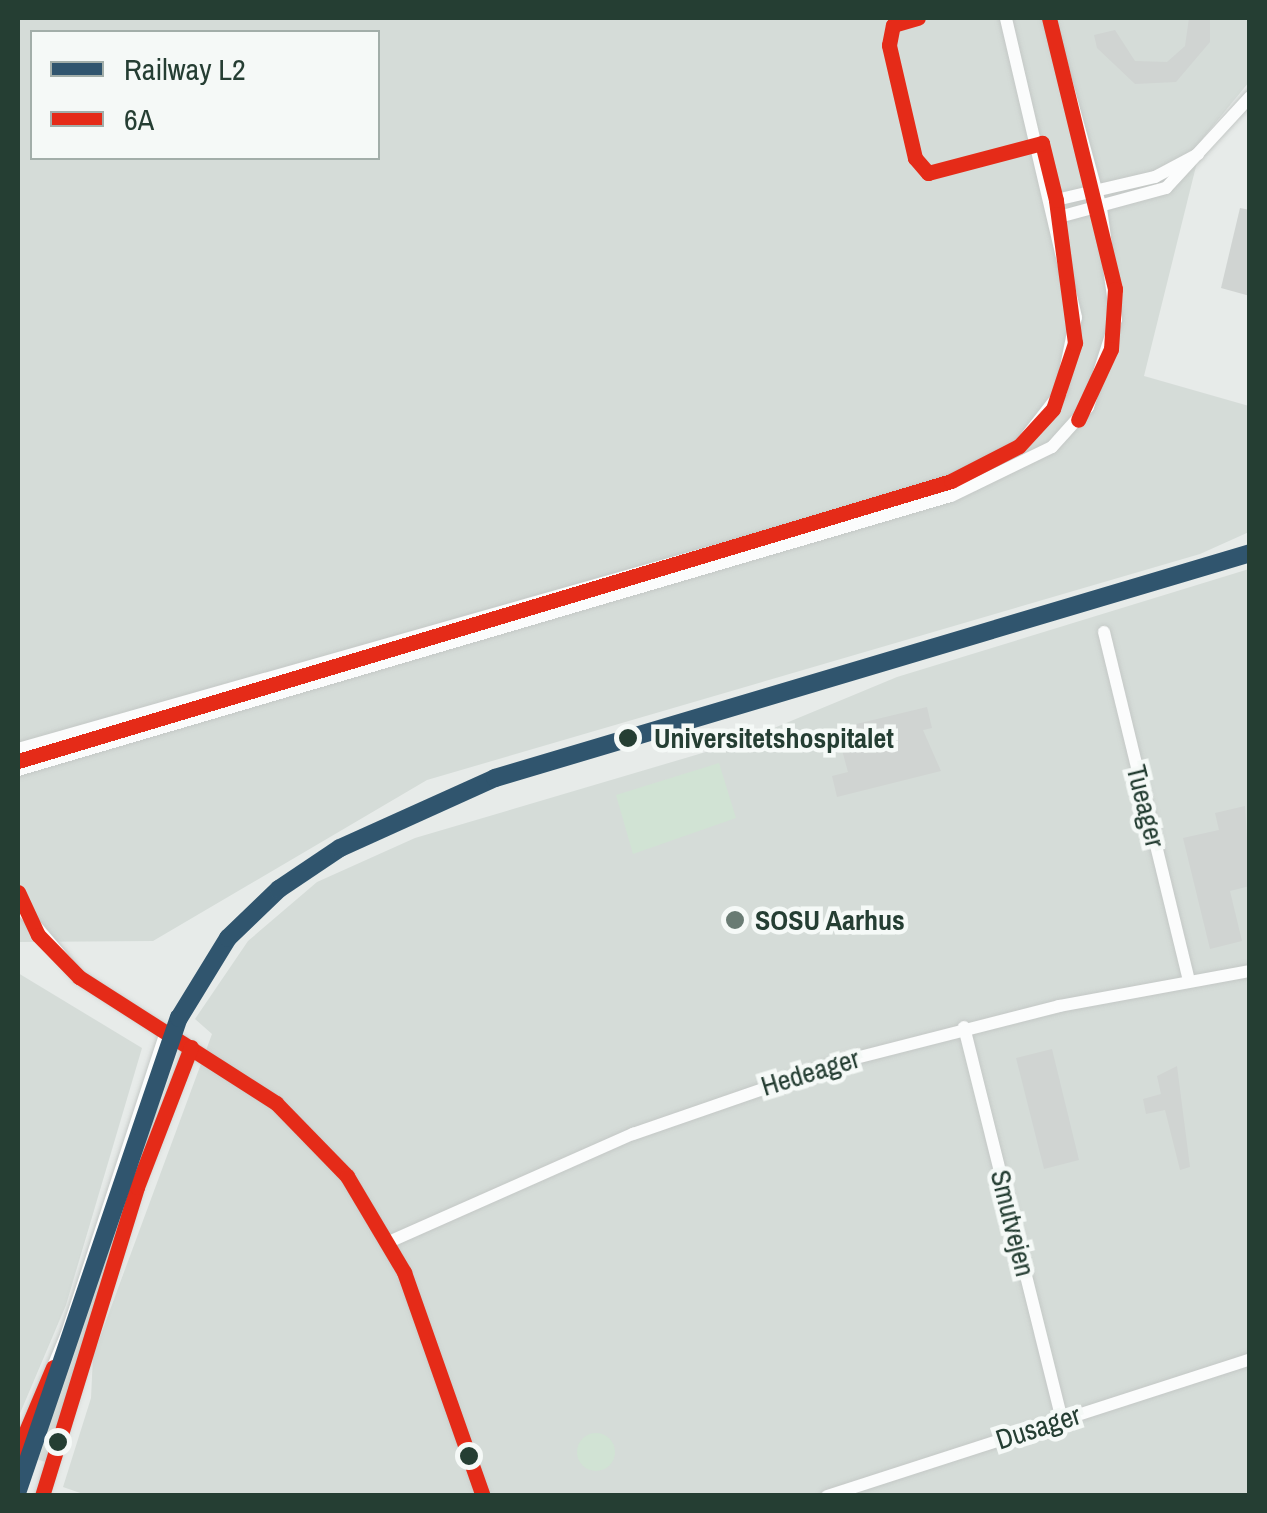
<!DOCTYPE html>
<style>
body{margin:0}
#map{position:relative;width:1267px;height:1513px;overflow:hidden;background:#e7ebe9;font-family:"Archivo Narrow",sans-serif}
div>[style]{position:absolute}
.built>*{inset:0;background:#d5dcd8}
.green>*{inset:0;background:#d1e3d4}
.round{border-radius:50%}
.building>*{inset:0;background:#d0d4d2}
.roads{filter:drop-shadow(0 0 2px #c4c8c6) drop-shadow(0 0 2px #c4c8c6)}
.minor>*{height:12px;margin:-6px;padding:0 6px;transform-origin:6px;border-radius:6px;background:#fbfcfc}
.bus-1>*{height:15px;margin:-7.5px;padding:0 7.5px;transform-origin:7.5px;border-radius:7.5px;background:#e52b18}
.rail-1>*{height:18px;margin:-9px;padding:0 9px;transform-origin:9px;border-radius:9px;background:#30556e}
.dots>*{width:28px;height:28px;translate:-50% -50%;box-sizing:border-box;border:5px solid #f5f9f7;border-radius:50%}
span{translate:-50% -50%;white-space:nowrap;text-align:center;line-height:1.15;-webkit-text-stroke:9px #f5f9f7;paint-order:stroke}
.stop-label{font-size:28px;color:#253e33;font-weight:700}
.left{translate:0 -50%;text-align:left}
.street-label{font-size:28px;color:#253e33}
.poi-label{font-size:28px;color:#253e33;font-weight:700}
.frame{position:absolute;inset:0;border:20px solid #253e33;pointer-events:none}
.legend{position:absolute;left:30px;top:30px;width:350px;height:130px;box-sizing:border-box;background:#f5f9f7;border:2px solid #a2aea9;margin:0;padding:12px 18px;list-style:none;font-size:30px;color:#253e33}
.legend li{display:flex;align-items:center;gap:20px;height:50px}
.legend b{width:50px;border:2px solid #a2aea9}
</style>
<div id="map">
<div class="built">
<i style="clip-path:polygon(evenodd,18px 18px,1249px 18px,1249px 82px,1203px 138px,1144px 376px,1249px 406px,1249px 532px,1200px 554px,427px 780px,153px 941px,18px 942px,18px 18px,32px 32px,378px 32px,378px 158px,32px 158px,32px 32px)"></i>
<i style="clip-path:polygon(1249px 569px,1249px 1495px,89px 1496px,63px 1487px,91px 1398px,93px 1356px,212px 1034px,195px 1019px,248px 941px,317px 882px,415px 838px,743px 741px,897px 677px)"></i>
<i style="clip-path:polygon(18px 973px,142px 1048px,66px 1305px,18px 1418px)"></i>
<i style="clip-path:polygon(156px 1069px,168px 1076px,49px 1463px,19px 1454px)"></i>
</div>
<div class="green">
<i style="clip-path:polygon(719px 763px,736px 818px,633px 854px,616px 795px)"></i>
<i class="round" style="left:577px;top:1433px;width:38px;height:38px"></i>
</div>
<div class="building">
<i style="clip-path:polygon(1189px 18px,1210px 18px,1210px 42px,1176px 82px,1135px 84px,1097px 48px,1094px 35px,1115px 30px,1135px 61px,1167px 62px,1185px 46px)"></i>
<i style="clip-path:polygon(1240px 208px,1250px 210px,1250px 296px,1221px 288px)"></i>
<i style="clip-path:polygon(927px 707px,932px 728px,923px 730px,941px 771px,837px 797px,832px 776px,848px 772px,842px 750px,828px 753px,823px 732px)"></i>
<i style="clip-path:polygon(1245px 806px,1250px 886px,1230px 891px,1242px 941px,1210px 949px,1183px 838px,1219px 830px,1215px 813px)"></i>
<i style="clip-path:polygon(1052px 1049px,1079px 1160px,1044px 1169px,1016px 1058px)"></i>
<i style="clip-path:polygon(1177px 1066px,1190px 1167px,1180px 1170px,1165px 1110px,1146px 1114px,1143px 1099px,1161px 1094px,1157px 1076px)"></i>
</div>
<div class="roads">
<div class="minor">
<i style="left:1056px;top:200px;width:102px;rotate:-13.1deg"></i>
<i style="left:1155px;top:177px;width:49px;rotate:-28.1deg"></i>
<i style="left:1059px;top:217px;width:111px;rotate:-15.2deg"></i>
<i style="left:1166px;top:188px;width:124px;rotate:-47.3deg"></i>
<i style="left:1104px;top:632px;width:359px;rotate:76.3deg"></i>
<i style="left:18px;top:749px;width:857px;rotate:-15.85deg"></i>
<i style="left:842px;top:515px;width:114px;rotate:-17.3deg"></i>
<i style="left:951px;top:481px;width:76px;rotate:-27.2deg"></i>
<i style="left:1019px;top:446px;width:68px;rotate:-52.1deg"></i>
<i style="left:1061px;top:392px;width:76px;rotate:-78.7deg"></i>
<i style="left:1076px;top:317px;width:307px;rotate:-103.2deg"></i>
<i style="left:18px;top:761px;width:77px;rotate:-16.6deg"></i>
<i style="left:18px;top:770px;width:972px;rotate:-16.37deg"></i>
<i style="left:951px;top:496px;width:112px;rotate:-25.9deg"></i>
<i style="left:1052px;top:447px;width:54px;rotate:-48deg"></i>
<i style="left:1088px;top:407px;width:92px;rotate:-72.3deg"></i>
<i style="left:1116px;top:319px;width:112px;rotate:-97.7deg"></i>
<i style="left:1101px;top:208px;width:197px;rotate:-105.3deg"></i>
<i style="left:18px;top:905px;width:94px;rotate:49.7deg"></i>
<i style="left:79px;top:977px;width:234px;rotate:32.6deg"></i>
<i style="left:276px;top:1103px;width:102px;rotate:45.8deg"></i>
<i style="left:347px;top:1176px;width:112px;rotate:59.3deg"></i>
<i style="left:404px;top:1272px;width:238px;rotate:70.6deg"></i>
<i style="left:964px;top:1027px;width:404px;rotate:76deg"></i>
<i style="left:391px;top:1241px;width:265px;rotate:-23.9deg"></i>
<i style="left:633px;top:1134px;width:223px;rotate:-19.1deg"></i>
<i style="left:844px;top:1061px;width:222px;rotate:-14.3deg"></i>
<i style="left:1059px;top:1006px;width:194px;rotate:-10.4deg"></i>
<i style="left:18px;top:1450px;width:124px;rotate:-67.2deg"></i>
<i style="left:66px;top:1336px;width:321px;rotate:-71.8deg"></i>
<i style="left:42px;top:1496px;width:323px;rotate:-72.9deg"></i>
<i style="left:137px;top:1187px;width:150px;rotate:-68.9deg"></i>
<i style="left:827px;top:1496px;width:445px;rotate:-17.9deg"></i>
</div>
</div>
<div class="bus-1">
<i style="left:1049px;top:18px;width:279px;rotate:76.3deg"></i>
<i style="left:1115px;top:289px;width:60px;rotate:93.8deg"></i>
<i style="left:1111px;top:349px;width:78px;rotate:114.9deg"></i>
<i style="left:18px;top:761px;width:974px;rotate:-16.7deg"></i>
<i style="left:951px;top:481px;width:76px;rotate:-27.2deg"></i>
<i style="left:1019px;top:446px;width:50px;rotate:-47.4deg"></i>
<i style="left:1053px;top:409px;width:70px;rotate:-71.6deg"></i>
<i style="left:1075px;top:343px;width:144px;rotate:-97.6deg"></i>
<i style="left:1056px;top:200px;width:59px;rotate:-103.8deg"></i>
<i style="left:1042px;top:143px;width:118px;rotate:165.3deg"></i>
<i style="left:928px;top:173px;width:20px;rotate:-131deg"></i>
<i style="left:915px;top:158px;width:116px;rotate:-103deg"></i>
<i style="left:889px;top:45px;width:20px;rotate:-79deg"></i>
<i style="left:893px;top:25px;width:26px;rotate:-16deg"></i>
<i style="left:18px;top:892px;width:47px;rotate:65.1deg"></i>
<i style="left:38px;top:935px;width:59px;rotate:45.7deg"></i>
<i style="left:79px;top:977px;width:234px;rotate:32.6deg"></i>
<i style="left:276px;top:1103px;width:102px;rotate:45.8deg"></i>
<i style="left:347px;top:1176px;width:112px;rotate:59.3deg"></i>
<i style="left:404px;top:1272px;width:238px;rotate:70.6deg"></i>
<i style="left:18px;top:1450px;width:90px;rotate:-67.1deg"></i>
<i style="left:42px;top:1496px;width:323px;rotate:-72.9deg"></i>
<i style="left:137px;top:1187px;width:150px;rotate:-68.9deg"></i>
</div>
<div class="rail-1">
<i style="left:18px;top:1490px;width:499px;rotate:-71.2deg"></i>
<i style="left:179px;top:1018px;width:94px;rotate:-58.5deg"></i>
<i style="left:228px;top:938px;width:71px;rotate:-43.9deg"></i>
<i style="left:279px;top:889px;width:73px;rotate:-33.9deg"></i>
<i style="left:340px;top:848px;width:170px;rotate:-24.3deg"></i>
<i style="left:495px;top:778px;width:788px;rotate:-16.59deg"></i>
</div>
<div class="dots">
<i style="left:628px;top:738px;background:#253e33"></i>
<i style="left:735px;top:920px;background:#697b73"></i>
<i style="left:58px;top:1442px;background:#253e33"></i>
<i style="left:469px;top:1456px;background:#253e33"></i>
</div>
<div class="stop-label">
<span class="left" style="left:654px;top:738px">Universitetshospitalet</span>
</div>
<div class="street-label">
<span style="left:1146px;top:806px;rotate:76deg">Tueager</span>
<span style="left:810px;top:1072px;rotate:-17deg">Hedeager</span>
<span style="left:1013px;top:1223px;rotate:76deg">Smutvejen</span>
<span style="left:1038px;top:1427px;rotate:-18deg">Dusager</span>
</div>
<div class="poi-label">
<span class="left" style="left:755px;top:920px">SOSU Aarhus</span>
</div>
<div class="frame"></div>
<ul class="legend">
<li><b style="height:12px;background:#30556e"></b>Railway L2</li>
<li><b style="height:12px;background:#e52b18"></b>6A</li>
</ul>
</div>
